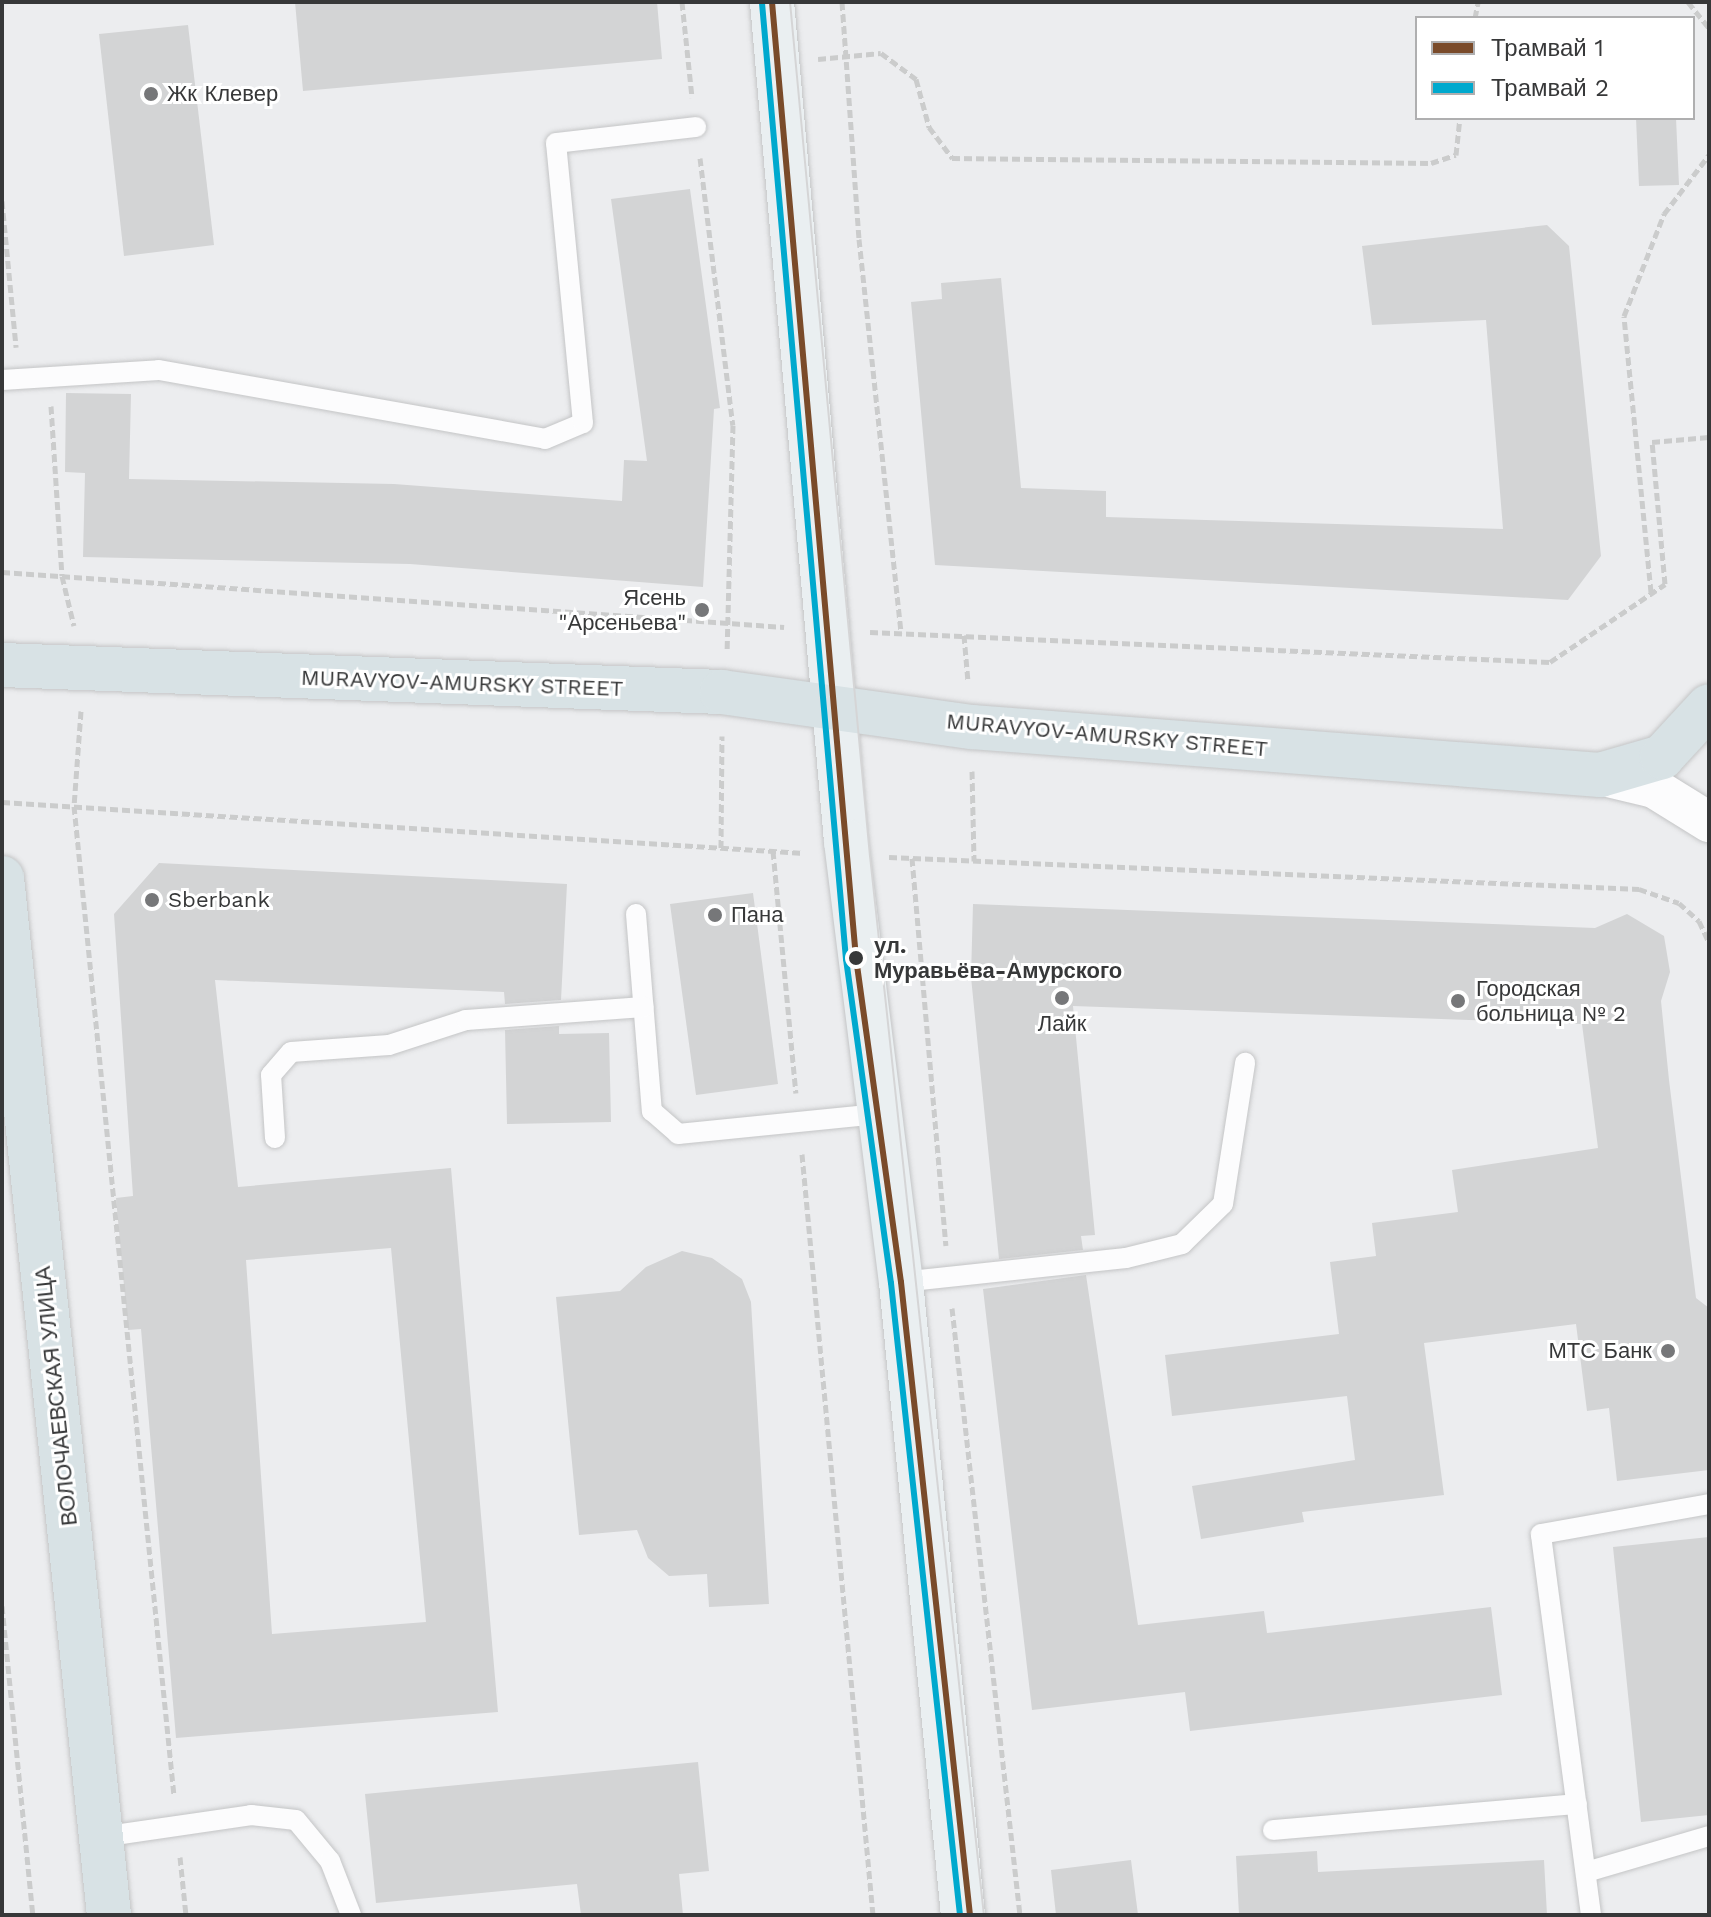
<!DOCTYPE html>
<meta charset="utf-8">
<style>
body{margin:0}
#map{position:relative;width:1711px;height:1917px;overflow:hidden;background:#ecedef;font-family:"Work Sans",sans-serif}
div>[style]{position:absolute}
.building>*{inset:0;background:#d3d4d5}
.path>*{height:5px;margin-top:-2.5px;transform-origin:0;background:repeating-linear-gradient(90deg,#cbcccc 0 8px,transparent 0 12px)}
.roads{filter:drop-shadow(0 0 2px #c4c5c6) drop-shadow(0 0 2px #c4c5c6)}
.lane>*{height:20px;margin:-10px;padding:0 10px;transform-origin:10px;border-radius:10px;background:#fcfcfd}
.street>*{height:40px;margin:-20px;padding:0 20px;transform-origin:20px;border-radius:20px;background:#fcfcfd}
.secondary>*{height:44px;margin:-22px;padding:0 22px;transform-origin:22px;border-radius:22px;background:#eaeff1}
.primary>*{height:44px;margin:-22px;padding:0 22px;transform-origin:22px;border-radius:22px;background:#d8e2e5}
.tram>*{height:2px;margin:-1px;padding:0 1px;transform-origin:1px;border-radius:1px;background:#d5d5d6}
.tram-1>*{height:6px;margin:-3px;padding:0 3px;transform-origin:3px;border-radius:3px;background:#7a4b2a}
.tram-2>*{height:6px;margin:-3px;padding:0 3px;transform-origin:3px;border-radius:3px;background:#00a9ce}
.dots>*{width:22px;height:22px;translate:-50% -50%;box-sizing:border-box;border:4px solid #fff;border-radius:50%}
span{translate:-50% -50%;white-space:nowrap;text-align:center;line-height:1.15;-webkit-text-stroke:6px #fff;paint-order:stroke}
.poi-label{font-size:22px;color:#373839}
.left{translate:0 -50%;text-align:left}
.right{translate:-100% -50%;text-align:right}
.street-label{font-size:22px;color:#373839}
.stop-label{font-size:22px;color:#373839;font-weight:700}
.frame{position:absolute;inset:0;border:4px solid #373839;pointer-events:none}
.legend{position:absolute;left:1415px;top:16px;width:280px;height:104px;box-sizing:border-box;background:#fff;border:2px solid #afafb0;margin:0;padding:10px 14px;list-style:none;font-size:24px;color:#373839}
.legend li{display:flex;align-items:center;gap:16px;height:40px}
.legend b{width:40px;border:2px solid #afafb0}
</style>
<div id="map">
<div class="building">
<i style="clip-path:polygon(295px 2px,657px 2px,662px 59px,303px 91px)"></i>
<i style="clip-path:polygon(188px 25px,214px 245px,124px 256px,99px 34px)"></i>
<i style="clip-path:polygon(1636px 118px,1676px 118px,1679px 185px,1639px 186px)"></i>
<i style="clip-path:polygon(690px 189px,720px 408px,714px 409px,703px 587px,410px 564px,83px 557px,85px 473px,65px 472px,66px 393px,131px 394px,129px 479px,394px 484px,622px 501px,624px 460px,647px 461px,611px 199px)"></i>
<i style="clip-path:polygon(1547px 225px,1569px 246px,1601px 556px,1568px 600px,935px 565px,911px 302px,942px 299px,941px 283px,1001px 278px,1021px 488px,1106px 491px,1106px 517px,1503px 529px,1486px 320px,1372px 325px,1362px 246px)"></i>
<i style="clip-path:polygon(evenodd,159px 863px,567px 884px,561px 1000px,505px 1004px,504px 992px,215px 980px,238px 1187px,451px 1168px,498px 1712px,176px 1738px,141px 1329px,128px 1330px,116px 1198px,133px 1196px,114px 914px,159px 863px,391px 1248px,426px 1622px,272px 1634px,246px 1260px,391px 1248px)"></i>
<i style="clip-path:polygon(753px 893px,778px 1084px,696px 1095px,670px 904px)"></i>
<i style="clip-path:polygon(973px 904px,1595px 928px,1627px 914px,1664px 936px,1670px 972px,1661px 1001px,1669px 1080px,1696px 1298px,1709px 1308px,1709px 1470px,1617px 1481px,1609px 1408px,1587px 1411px,1576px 1324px,1424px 1343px,1444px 1495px,1302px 1512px,1304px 1522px,1201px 1539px,1192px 1486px,1355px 1460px,1347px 1396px,1172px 1416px,1165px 1355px,1339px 1334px,1330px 1262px,1376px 1256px,1372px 1223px,1458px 1212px,1452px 1170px,1598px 1148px,1582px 1024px,1073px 1006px,1095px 1235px,1081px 1236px,1083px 1250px,999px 1259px,971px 977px)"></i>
<i style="clip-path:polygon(559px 1026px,559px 1034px,609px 1033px,611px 1122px,507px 1124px,505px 1030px)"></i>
<i style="clip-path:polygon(682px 1251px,712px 1258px,742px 1279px,751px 1302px,769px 1604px,709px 1607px,707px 1574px,669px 1576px,648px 1558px,637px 1530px,579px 1535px,556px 1297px,620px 1291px,646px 1267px)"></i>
<i style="clip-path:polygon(1086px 1275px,1138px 1625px,1264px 1611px,1267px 1633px,1491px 1607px,1502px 1695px,1190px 1731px,1185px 1692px,1032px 1710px,983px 1289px)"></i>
<i style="clip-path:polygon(1709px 1537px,1709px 1815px,1641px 1822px,1613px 1547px)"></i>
<i style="clip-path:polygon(698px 1762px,709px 1871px,679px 1874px,683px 1915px,581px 1915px,577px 1884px,376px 1903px,365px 1794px)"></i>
<i style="clip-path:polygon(1317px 1851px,1318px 1872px,1544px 1860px,1547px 1915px,1239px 1915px,1236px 1856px)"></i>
<i style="clip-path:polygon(1131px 1860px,1138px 1915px,1056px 1915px,1051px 1870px)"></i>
</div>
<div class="path">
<i style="left:682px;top:2px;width:96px;rotate:84deg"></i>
<i style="left:842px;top:2px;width:238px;rotate:85.9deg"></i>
<i style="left:859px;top:239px;width:396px;rotate:83.9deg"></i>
<i style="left:1688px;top:2px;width:33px;rotate:51deg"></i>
<i style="left:1475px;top:18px;width:16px;rotate:-79deg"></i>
<i style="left:818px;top:59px;width:63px;rotate:-5.4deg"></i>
<i style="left:881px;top:53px;width:44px;rotate:36.6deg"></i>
<i style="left:916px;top:79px;width:50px;rotate:74.8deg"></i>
<i style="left:929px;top:127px;width:39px;rotate:53deg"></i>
<i style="left:952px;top:158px;width:479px;rotate:0.6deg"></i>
<i style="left:1431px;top:163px;width:26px;rotate:-18deg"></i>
<i style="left:1456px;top:155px;width:37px;rotate:-84deg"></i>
<i style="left:700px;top:158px;width:269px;rotate:83deg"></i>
<i style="left:733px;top:425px;width:225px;rotate:91.5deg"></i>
<i style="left:2px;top:201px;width:147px;rotate:84.5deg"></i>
<i style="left:51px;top:406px;width:170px;rotate:86.3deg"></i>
<i style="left:62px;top:576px;width:51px;rotate:76.5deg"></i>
<i style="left:2px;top:572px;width:784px;rotate:4.02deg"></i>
<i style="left:1651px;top:592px;width:277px;rotate:-95.6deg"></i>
<i style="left:1624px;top:316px;width:110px;rotate:-68.6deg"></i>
<i style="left:1664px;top:214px;width:74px;rotate:-52.7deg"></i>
<i style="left:870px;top:632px;width:681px;rotate:2.53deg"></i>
<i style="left:1550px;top:662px;width:139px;rotate:-34.1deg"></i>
<i style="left:1665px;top:584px;width:143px;rotate:-95.2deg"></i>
<i style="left:1652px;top:442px;width:57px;rotate:-5deg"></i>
<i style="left:964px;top:635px;width:47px;rotate:85.1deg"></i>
<i style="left:81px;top:711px;width:95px;rotate:94.2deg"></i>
<i style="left:74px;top:806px;width:994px;rotate:84.23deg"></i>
<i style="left:972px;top:771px;width:90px;rotate:88.7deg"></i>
<i style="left:2px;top:802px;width:803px;rotate:3.64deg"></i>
<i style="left:721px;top:848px;width:112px;rotate:-89.5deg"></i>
<i style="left:773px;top:851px;width:243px;rotate:84.6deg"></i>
<i style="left:889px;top:857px;width:751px;rotate:2.44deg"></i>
<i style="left:1639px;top:889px;width:42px;rotate:19.3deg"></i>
<i style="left:1679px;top:903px;width:27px;rotate:42deg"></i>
<i style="left:1699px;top:921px;width:23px;rotate:65deg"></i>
<i style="left:912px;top:858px;width:389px;rotate:85deg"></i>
<i style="left:802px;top:1154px;width:764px;rotate:84.67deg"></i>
<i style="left:952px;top:1308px;width:611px;rotate:83.61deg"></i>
<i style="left:2px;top:1606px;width:311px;rotate:84.3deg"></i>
<i style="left:180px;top:1857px;width:58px;rotate:84.1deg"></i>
</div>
<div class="roads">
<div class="lane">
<i style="left:2px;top:380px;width:157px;rotate:-3.6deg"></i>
<i style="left:159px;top:370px;width:392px;rotate:10.1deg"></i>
<i style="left:545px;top:439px;width:41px;rotate:-22.8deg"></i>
<i style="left:583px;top:423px;width:281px;rotate:-95.5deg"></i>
<i style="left:556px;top:143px;width:141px;rotate:-6.5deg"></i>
<i style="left:636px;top:914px;width:198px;rotate:85.4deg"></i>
<i style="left:652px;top:1111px;width:35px;rotate:41deg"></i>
<i style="left:678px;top:1134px;width:201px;rotate:-5.7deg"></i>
<i style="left:275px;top:1138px;width:63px;rotate:-93.6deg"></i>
<i style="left:271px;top:1075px;width:30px;rotate:-49deg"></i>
<i style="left:291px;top:1052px;width:98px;rotate:-4.1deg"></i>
<i style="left:389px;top:1045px;width:81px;rotate:-18deg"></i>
<i style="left:466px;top:1020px;width:178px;rotate:-4.2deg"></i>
<i style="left:901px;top:1282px;width:226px;rotate:-6.1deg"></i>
<i style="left:1126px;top:1258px;width:58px;rotate:-14deg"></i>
<i style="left:1182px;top:1244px;width:57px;rotate:-44.3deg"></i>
<i style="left:1223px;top:1204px;width:143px;rotate:-81.1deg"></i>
<i style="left:1273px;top:1830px;width:305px;rotate:-4.9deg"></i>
<i style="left:101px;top:1837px;width:152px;rotate:-8.3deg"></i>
<i style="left:251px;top:1815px;width:45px;rotate:6.3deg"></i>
<i style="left:296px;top:1820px;width:53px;rotate:50.3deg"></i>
<i style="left:330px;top:1861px;width:58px;rotate:68.7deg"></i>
<i style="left:1586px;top:1872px;width:128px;rotate:-16.3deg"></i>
<i style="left:1591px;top:1915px;width:384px;rotate:-97.5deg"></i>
<i style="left:1541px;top:1534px;width:171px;rotate:-10.1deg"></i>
</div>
<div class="street">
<i style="left:1600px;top:775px;width:56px;rotate:13.5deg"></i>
<i style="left:1654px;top:788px;width:65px;rotate:31.7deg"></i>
</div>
<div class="secondary">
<i style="left:772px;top:2px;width:842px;rotate:84.96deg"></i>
<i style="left:846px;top:841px;width:444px;rotate:82.9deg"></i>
<i style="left:901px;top:1282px;width:636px;rotate:84.41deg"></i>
</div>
<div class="primary">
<i style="left:2px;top:665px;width:721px;rotate:2.15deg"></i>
<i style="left:722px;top:692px;width:252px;rotate:8deg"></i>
<i style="left:972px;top:727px;width:630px;rotate:4.37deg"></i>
<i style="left:1600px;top:775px;width:65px;rotate:-16.2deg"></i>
<i style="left:1662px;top:757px;width:69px;rotate:-47.3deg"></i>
<i style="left:2px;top:878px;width:1043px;rotate:84.11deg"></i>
</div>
</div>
<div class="tram">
<i style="left:790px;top:2px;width:858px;rotate:84.65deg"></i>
<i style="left:870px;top:856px;width:1065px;rotate:83.86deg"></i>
</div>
<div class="tram-1">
<i style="left:772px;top:2px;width:960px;rotate:84.98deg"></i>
<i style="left:856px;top:958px;width:327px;rotate:82.1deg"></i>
<i style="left:901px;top:1282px;width:637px;rotate:83.78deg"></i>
</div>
<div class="tram-2">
<i style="left:762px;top:3px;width:960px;rotate:84.98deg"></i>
<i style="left:846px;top:959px;width:327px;rotate:82.1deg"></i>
<i style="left:891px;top:1283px;width:636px;rotate:83.77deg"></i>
</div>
<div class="dots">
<i style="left:151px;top:94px;background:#767779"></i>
<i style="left:702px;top:610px;background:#767779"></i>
<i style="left:152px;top:900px;background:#767779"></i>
<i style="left:715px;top:915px;background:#767779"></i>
<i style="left:856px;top:958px;background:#373839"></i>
<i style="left:1062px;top:998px;background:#767779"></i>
<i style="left:1458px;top:1001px;background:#767779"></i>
<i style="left:1668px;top:1351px;background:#767779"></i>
</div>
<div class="poi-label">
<span class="left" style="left:167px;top:94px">Жк Клевер</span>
<span class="right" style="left:686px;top:610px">Ясень<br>"Арсеньева"</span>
<span class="left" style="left:168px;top:900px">Sberbank</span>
<span class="left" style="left:731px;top:915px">Пана</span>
<span class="left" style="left:1476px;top:1001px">Городская<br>больница № 2</span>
<span style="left:1062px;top:1024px">Лайк</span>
<span class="right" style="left:1652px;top:1351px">МТС Банк</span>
</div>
<div class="street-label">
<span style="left:462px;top:683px;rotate:2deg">MURAVYOV-AMURSKY STREET</span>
<span style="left:1107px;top:735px;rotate:5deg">MURAVYOV-AMURSKY STREET</span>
<span style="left:56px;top:1396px;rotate:-96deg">ВОЛОЧАЕВСКАЯ УЛИЦА</span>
</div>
<div class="stop-label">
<span class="left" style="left:874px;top:958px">ул.<br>Муравьёва-Амурского</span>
</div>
<div class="frame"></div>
<ul class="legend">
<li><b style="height:10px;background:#7a4b2a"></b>Трамвай 1</li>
<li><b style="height:10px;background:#00a9ce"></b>Трамвай 2</li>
</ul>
</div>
